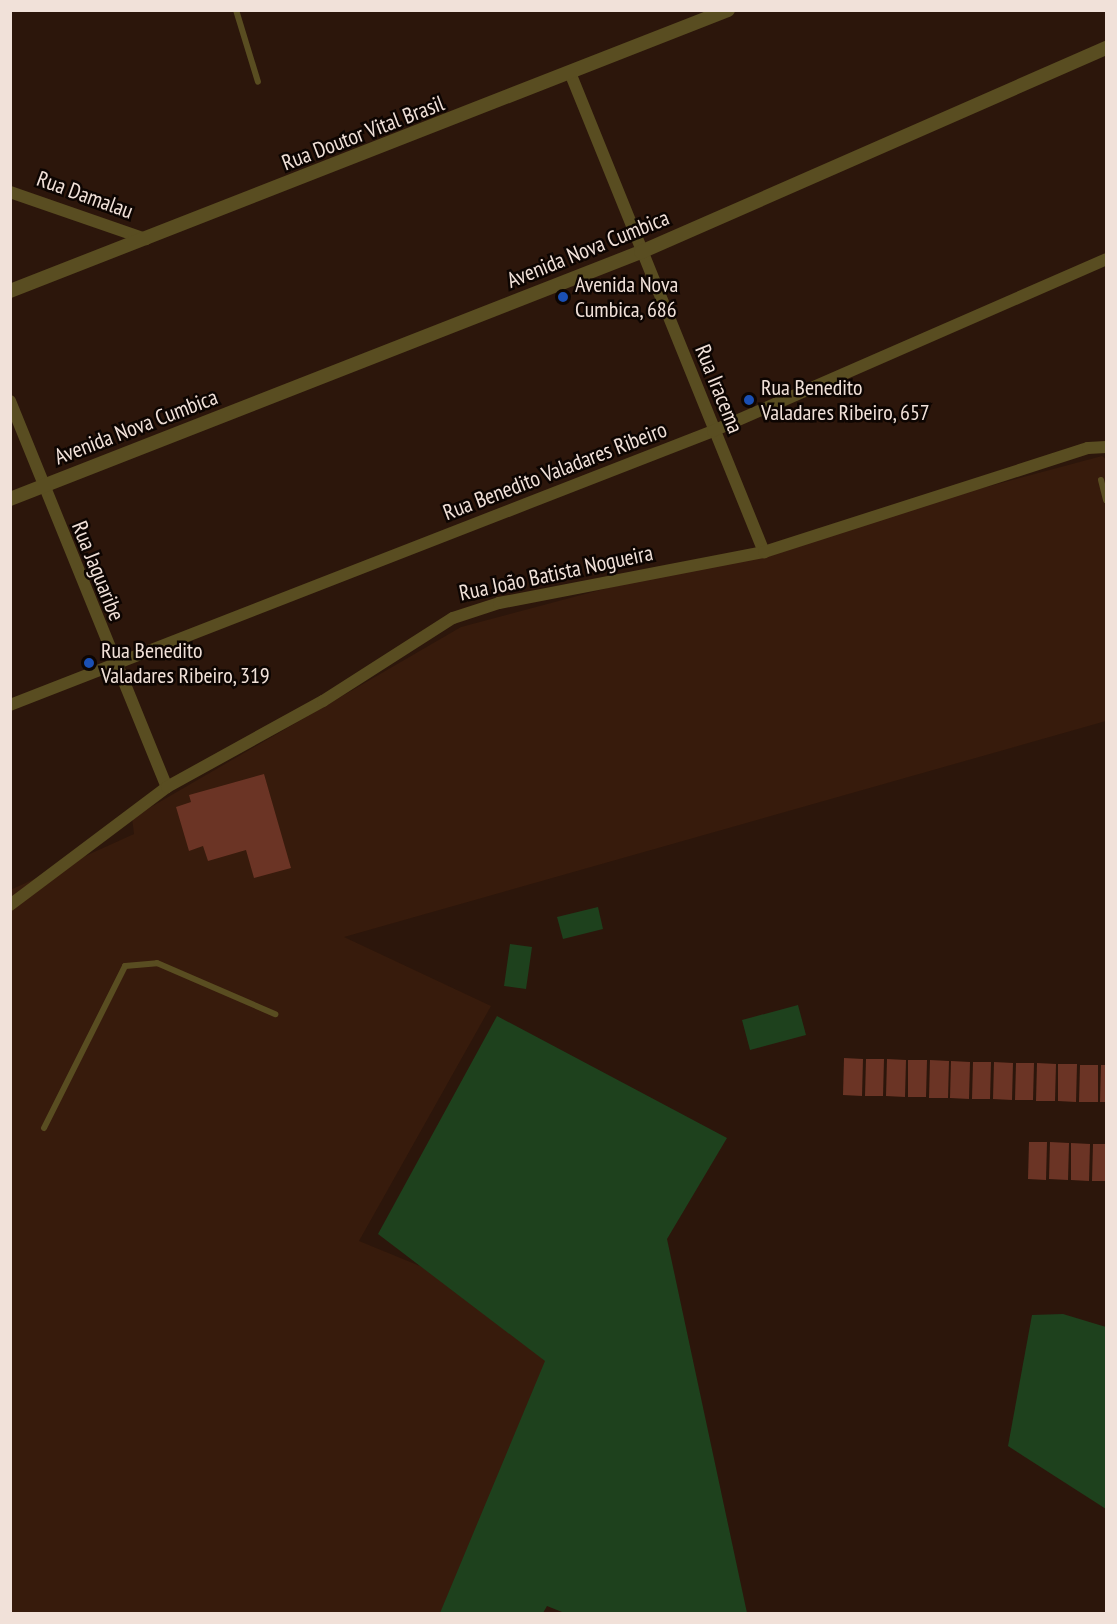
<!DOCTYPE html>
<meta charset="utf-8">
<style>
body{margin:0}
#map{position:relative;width:1117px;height:1624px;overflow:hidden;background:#2c160b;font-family:"PT Sans Narrow",sans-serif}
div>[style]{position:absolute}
.built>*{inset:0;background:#371b0c}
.green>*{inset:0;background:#1e411d}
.building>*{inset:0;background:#6b3425}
.service>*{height:6px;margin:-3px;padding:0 3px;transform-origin:3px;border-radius:3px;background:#594d21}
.minor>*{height:12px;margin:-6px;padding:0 6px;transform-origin:6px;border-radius:6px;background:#594d21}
.tertiary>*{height:14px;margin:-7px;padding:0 7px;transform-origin:7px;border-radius:7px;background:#594d21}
.dots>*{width:16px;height:16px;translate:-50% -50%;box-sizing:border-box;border:3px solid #0d0502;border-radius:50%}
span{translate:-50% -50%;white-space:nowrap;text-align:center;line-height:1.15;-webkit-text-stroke:5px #0d0502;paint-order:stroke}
.street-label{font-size:22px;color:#f1e1d9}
.poi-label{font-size:22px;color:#f1e1d9}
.left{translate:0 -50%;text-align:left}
.frame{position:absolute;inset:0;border:12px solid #f1e1d9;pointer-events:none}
</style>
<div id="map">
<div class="built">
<i style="clip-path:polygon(1102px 456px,1106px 459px,1106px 721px,344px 937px,491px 1006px,359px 1241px,581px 1332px,494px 1613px,11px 1613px,10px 890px,134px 834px,132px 818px,461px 627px)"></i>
</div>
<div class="green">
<i style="clip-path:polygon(598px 907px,603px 929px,563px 939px,557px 917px)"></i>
<i style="clip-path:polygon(510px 944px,532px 947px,526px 989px,504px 986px)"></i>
<i style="clip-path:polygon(798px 1005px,806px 1035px,750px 1050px,742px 1020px)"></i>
<i style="clip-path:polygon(497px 1016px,727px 1138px,667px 1239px,747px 1613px,567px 1614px,547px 1606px,543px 1613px,440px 1613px,545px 1361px,378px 1234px)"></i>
<i style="clip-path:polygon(1063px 1314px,1106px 1327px,1106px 1509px,1008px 1446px,1032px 1315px)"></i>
</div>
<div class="building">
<i style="clip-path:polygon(264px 774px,291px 868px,254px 878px,246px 850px,208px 861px,203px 846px,189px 851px,176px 807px,191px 802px,189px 795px)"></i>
<i style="clip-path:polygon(844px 1058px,863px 1059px,862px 1096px,843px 1095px)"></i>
<i style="clip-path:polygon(866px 1059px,884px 1059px,883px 1096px,865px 1096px)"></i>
<i style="clip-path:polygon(887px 1059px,906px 1060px,905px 1097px,886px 1096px)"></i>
<i style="clip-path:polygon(908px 1060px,927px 1060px,926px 1097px,908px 1097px)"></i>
<i style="clip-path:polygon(930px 1060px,949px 1061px,948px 1098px,929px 1098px)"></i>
<i style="clip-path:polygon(951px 1061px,970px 1062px,969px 1099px,950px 1098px)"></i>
<i style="clip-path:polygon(973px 1062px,991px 1062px,990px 1099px,972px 1099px)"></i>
<i style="clip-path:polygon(994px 1062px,1013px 1063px,1012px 1100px,993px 1099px)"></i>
<i style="clip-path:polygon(1016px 1063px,1034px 1063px,1033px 1100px,1015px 1100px)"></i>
<i style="clip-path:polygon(1037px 1063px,1056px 1064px,1055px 1101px,1036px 1101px)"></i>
<i style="clip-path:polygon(1058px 1064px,1077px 1064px,1076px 1102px,1058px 1101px)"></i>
<i style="clip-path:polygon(1080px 1065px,1098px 1065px,1098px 1102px,1079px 1102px)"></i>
<i style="clip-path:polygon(1101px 1065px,1106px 1065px,1106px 1102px,1100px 1102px)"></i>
<i style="clip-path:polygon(1029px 1142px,1047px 1142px,1046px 1180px,1028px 1179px)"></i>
<i style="clip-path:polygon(1050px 1142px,1069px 1143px,1068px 1180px,1049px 1179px)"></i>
<i style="clip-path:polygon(1071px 1143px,1090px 1144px,1089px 1181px,1071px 1180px)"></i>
<i style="clip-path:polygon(1093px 1144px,1106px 1144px,1106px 1181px,1092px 1181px)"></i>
</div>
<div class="service">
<i style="left:236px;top:10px;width:75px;rotate:73deg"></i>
<i style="left:1101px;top:480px;width:21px;rotate:76deg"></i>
<i style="left:44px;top:1128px;width:181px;rotate:-63.4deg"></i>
<i style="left:125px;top:966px;width:32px;rotate:-5deg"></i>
<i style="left:157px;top:963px;width:129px;rotate:23.4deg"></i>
</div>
<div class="minor">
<i style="left:571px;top:75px;width:515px;rotate:67.97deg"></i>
<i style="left:10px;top:192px;width:144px;rotate:19.1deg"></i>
<i style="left:10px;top:401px;width:417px;rotate:67.9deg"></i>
<i style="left:10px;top:705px;width:755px;rotate:-21.29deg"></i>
<i style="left:713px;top:431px;width:429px;rotate:-23.6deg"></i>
<i style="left:10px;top:905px;width:196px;rotate:-36.9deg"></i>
<i style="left:167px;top:787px;width:178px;rotate:-28.9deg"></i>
<i style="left:323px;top:701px;width:154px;rotate:-32.6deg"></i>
<i style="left:453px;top:618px;width:48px;rotate:-18.1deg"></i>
<i style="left:499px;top:603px;width:270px;rotate:-10.9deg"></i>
<i style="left:764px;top:552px;width:340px;rotate:-17.8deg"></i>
<i style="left:1088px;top:448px;width:18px;rotate:-3deg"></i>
</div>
<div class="tertiary">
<i style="left:10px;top:291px;width:771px;rotate:-21.37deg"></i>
<i style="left:10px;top:499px;width:678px;rotate:-21.38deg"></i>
<i style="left:641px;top:252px;width:508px;rotate:-23.69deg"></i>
</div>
<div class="dots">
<i style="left:563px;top:297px;background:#1a4fb4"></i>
<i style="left:749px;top:400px;background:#1a4fb4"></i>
<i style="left:89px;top:663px;background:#1a4fb4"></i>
</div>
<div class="street-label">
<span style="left:363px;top:133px;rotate:-21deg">Rua Doutor Vital Brasil</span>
<span style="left:85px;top:195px;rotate:20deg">Rua Damalau</span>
<span style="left:588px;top:249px;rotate:-22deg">Avenida Nova Cumbica</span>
<span style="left:719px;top:389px;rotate:68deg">Rua Iracema</span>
<span style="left:136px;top:427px;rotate:-21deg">Avenida Nova Cumbica</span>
<span style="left:555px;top:471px;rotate:-21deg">Rua Benedito Valadares Ribeiro</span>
<span style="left:98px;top:571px;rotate:68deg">Rua Jaguaribe</span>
<span style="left:556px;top:573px;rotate:-12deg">Rua João Batista Nogueira</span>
</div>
<div class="poi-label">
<span class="left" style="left:575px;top:297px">Avenida Nova<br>Cumbica, 686</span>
<span class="left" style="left:761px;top:400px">Rua Benedito<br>Valadares Ribeiro, 657</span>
<span class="left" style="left:101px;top:663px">Rua Benedito<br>Valadares Ribeiro, 319</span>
</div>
<div class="frame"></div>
</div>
